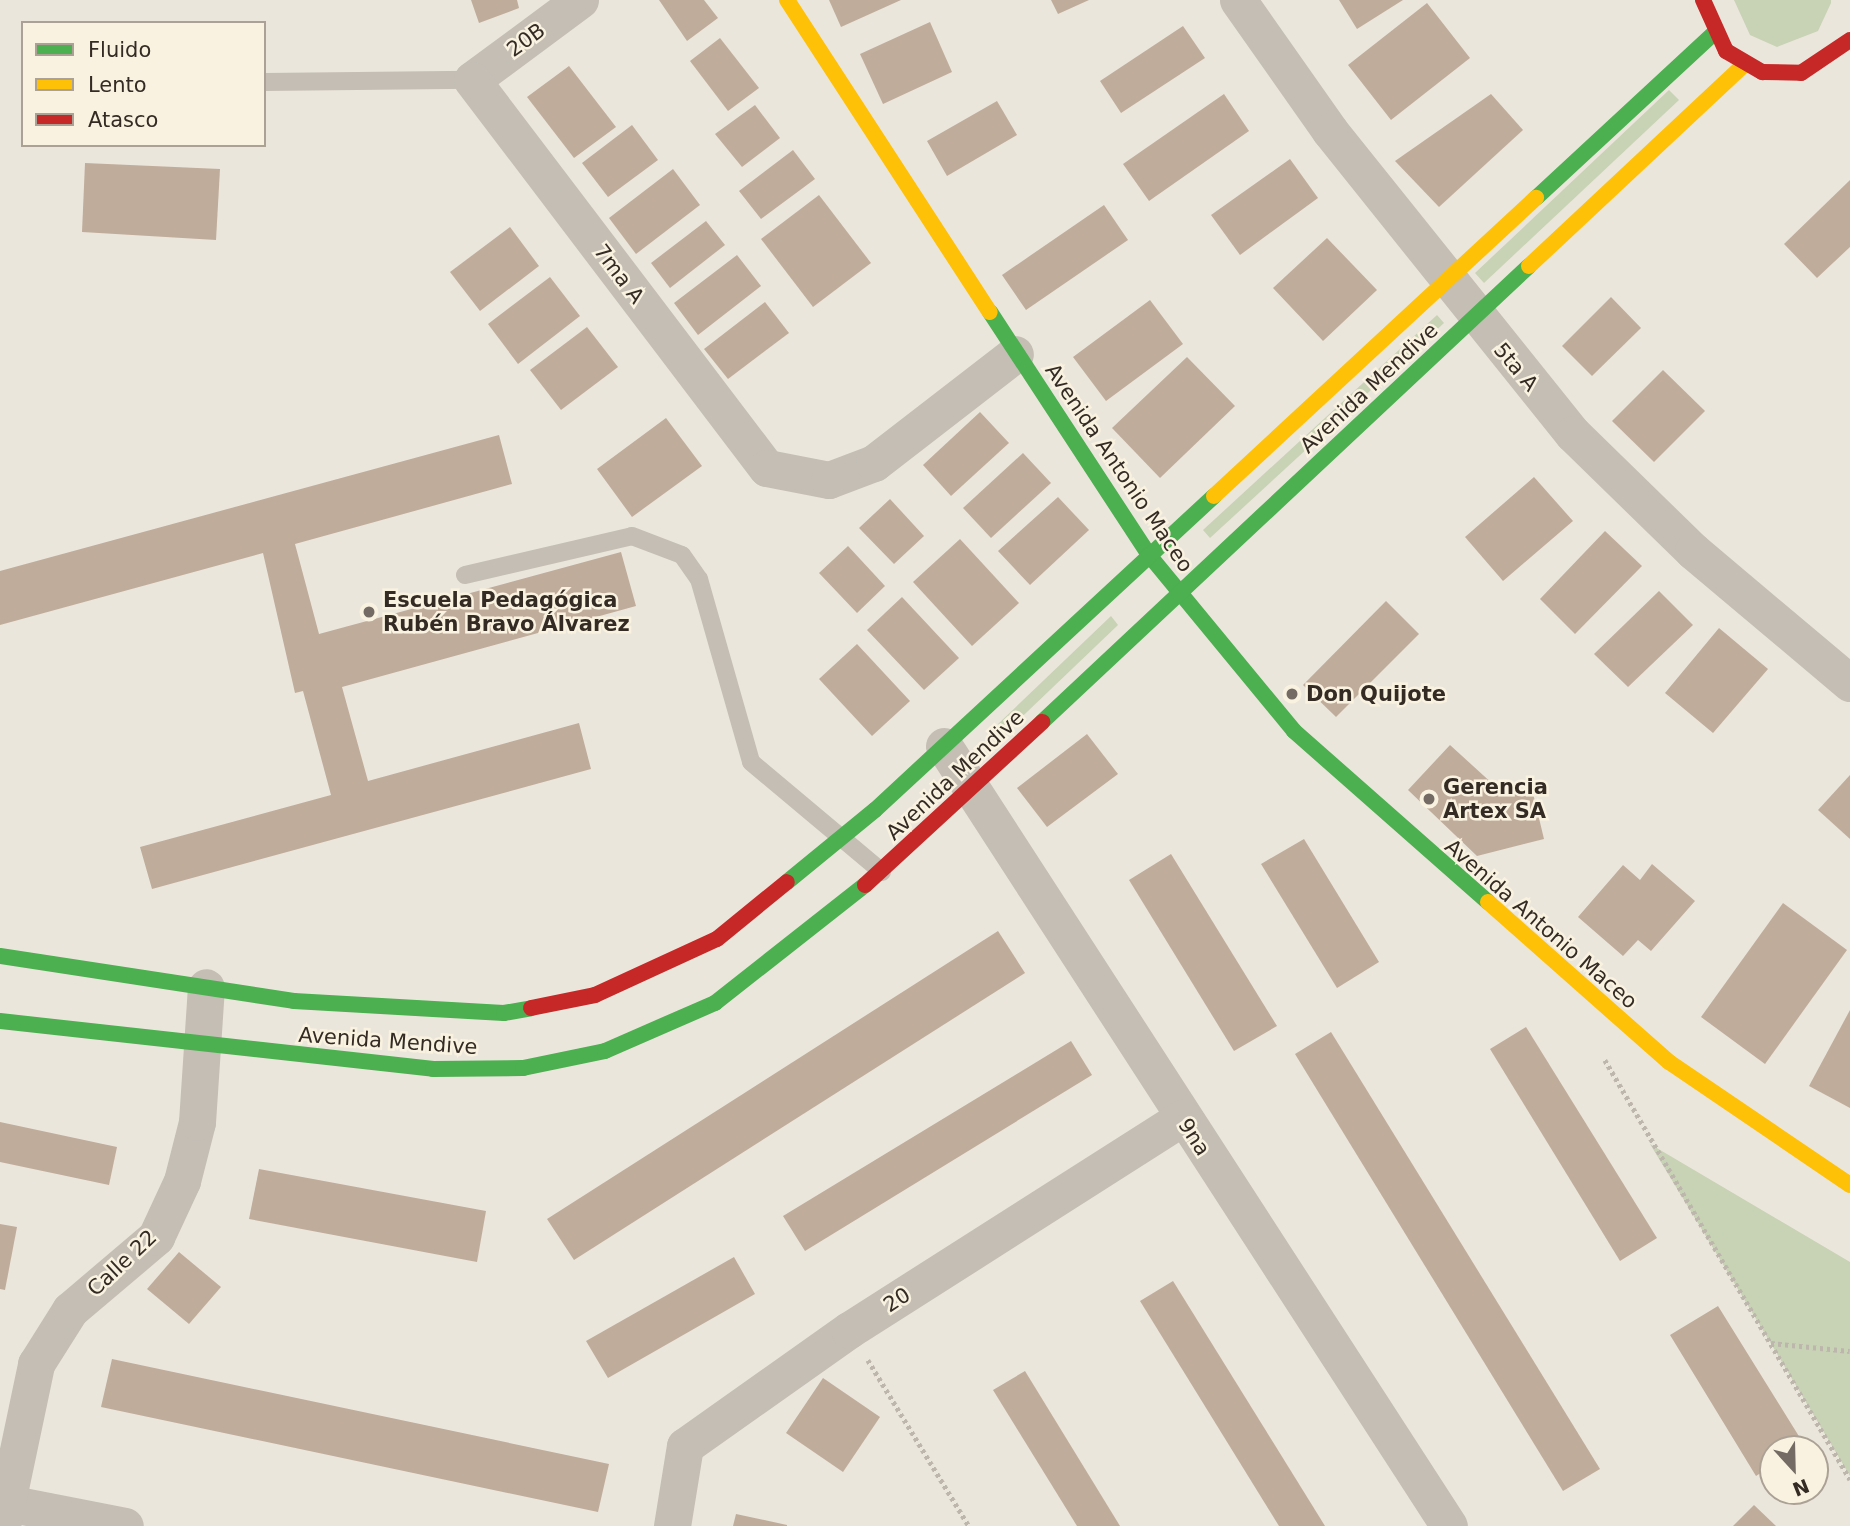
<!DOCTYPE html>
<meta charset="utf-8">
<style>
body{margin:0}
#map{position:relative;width:1850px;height:1526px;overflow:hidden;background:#ebe6db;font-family:"DejaVu Sans",sans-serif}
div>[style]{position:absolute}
.green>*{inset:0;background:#c8d2b4}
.building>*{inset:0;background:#c0ac9b}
.path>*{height:4.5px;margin-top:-2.25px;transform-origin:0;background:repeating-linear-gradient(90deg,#bdb6ad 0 3.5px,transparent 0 7px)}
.lane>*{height:18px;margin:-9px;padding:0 9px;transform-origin:9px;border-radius:9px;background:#c4beb5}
.street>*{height:37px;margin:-18.5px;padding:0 18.5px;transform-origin:18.5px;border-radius:18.5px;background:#c4beb5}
.fast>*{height:16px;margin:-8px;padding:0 8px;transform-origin:8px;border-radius:8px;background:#4caf50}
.slow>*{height:16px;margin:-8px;padding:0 8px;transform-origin:8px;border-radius:8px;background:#ffc107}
.jam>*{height:16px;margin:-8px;padding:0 8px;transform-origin:8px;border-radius:8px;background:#c62828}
.dots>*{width:19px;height:19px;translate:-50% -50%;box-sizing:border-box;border:4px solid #faf2e0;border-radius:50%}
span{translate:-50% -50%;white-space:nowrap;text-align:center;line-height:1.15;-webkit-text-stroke:5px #faf2e0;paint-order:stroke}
.street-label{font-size:21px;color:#342b24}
.poi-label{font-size:21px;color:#342b24;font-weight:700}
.left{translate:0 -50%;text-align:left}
.legend{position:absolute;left:21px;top:21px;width:245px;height:126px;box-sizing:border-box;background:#faf2e0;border:2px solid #aba295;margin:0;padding:9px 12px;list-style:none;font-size:21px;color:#342b24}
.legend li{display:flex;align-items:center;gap:14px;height:35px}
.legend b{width:35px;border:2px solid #aba295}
.north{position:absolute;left:1759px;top:1435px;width:70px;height:70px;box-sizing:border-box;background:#faf2e0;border:2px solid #aba295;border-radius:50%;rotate:158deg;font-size:19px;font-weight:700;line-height:28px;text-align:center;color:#342b24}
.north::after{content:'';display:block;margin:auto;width:24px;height:32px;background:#746c64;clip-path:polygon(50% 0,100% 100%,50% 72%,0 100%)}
</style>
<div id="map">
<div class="green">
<i style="clip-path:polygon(1734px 0,1831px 0,1831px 3px,1818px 31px,1777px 47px,1750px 35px)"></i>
<i style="clip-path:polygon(1669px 90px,1679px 100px,1484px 283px,1475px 273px)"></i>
<i style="clip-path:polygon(1437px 315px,1444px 323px,1210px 538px,1203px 530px)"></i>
<i style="clip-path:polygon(1111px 616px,1118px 625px,1006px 732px,998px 724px)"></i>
<i style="clip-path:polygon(1650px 1144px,1850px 1262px,1850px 1476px,1770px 1342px)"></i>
</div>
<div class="building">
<i style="clip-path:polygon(471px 0,517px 0,519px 8px,479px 23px)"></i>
<i style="clip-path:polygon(659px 0,704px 0,718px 18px,687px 41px)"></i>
<i style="clip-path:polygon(829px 0,901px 0,841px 27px)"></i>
<i style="clip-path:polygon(1051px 0,1089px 0,1058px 14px)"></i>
<i style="clip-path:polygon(1339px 0,1403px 0,1357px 29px)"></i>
<i style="clip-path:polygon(1427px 3px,1470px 58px,1391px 120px,1348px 65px)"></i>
<i style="clip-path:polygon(930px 22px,952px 72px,883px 104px,860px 54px)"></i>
<i style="clip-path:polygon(1183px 26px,1205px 58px,1121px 113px,1100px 81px)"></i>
<i style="clip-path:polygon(720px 38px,759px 88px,728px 111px,690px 61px)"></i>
<i style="clip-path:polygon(569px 66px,616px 127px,574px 158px,527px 97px)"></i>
<i style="clip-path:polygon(1224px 94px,1249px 131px,1149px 201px,1123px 164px)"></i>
<i style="clip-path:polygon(1491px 94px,1523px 130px,1439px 207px,1395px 161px)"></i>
<i style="clip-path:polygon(997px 101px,1017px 135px,947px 176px,927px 141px)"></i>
<i style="clip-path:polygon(755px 105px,780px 138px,742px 167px,715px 134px)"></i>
<i style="clip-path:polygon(632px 125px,658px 160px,608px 197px,582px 163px)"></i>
<i style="clip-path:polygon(793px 150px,815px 179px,761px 219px,739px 191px)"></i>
<i style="clip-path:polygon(1290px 159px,1318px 198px,1240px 255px,1211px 215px)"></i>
<i style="clip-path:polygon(85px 163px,220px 169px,216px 240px,82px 232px)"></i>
<i style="clip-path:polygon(673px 169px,700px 205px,636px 254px,609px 218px)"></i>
<i style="clip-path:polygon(1850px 180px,1850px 247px,1817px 278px,1784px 244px)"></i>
<i style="clip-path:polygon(819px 195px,871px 263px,813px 307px,761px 239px)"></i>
<i style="clip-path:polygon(1104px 205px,1128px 240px,1026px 310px,1002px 275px)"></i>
<i style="clip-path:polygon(706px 221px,725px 245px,670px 288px,651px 263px)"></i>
<i style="clip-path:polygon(510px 227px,539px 266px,480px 311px,450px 272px)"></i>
<i style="clip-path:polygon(1327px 238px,1377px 290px,1323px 341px,1273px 288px)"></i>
<i style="clip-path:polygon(737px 255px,761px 286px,698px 335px,674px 303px)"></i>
<i style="clip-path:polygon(550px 277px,580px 316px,518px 364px,488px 324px)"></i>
<i style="clip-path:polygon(1611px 297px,1641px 328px,1592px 376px,1562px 346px)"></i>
<i style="clip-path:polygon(1150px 300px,1183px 344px,1106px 401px,1073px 357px)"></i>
<i style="clip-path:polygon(765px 302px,789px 333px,728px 379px,704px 349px)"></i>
<i style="clip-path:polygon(587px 327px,618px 367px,561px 410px,530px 370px)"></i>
<i style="clip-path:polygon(1187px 357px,1235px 406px,1160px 478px,1112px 428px)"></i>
<i style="clip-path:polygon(1663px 370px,1705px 411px,1654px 462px,1612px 421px)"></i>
<i style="clip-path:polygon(980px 412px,1009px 443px,951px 496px,923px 465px)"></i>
<i style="clip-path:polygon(666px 418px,702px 466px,632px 517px,597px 469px)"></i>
<i style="clip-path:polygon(499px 435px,512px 484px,295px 544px,319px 634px,621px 552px,636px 606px,342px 687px,368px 781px,579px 723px,591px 769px,152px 889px,140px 847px,331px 795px,303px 691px,295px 693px,263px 553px,0 625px,0 571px)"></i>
<i style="clip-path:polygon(1023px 453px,1051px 483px,991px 538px,963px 508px)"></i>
<i style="clip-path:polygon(1534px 477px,1573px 521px,1503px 581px,1465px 537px)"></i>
<i style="clip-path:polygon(1058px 497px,1089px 530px,1030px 585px,998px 551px)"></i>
<i style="clip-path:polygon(890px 499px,924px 536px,894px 564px,859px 528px)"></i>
<i style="clip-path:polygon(1605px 531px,1642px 566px,1575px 634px,1540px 599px)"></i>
<i style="clip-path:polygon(960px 539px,1019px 603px,972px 646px,913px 582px)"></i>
<i style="clip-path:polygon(848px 546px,885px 586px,857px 613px,819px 573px)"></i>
<i style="clip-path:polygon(1659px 591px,1693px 625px,1628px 687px,1594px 654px)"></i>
<i style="clip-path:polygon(902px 597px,959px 658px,924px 690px,867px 630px)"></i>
<i style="clip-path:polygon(1386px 601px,1419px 634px,1336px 717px,1303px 685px)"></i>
<i style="clip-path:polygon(1719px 628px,1768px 669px,1713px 733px,1665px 693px)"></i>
<i style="clip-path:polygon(857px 644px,910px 701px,872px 736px,819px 679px)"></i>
<i style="clip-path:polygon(1087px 734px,1118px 774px,1047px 827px,1017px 788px)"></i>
<i style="clip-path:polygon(1450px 745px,1506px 796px,1532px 789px,1544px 839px,1477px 856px,1408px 790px)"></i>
<i style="clip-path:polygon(1850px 775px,1850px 839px,1818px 810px)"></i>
<i style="clip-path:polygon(1304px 839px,1379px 962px,1337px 988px,1261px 864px)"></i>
<i style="clip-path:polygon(1171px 854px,1277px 1026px,1234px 1051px,1129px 880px)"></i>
<i style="clip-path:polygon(1652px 864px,1695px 901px,1651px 951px,1638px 940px,1623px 956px,1578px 917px,1623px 865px,1640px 880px)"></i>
<i style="clip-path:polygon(1783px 903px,1847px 950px,1765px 1064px,1701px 1017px)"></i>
<i style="clip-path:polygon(998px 931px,1025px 973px,574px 1260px,547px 1219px)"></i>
<i style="clip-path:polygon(1850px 1010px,1850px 1108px,1809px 1086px)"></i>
<i style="clip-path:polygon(1526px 1027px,1657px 1238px,1620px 1261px,1490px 1049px)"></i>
<i style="clip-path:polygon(1331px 1032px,1600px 1469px,1563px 1491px,1295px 1054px)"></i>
<i style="clip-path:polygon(1071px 1041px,1092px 1075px,805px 1251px,783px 1216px)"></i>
<i style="clip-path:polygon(0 1122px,117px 1147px,109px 1185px,0 1162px)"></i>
<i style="clip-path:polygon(259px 1169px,486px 1211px,477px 1262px,249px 1219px)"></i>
<i style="clip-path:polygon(0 1224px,17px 1227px,5px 1290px,0 1289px)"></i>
<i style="clip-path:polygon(179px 1252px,221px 1287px,189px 1324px,147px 1289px)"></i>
<i style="clip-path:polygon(734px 1257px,755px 1294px,608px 1378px,586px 1341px)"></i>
<i style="clip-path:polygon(1173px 1281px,1325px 1526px,1279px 1526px,1140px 1301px)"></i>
<i style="clip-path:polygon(1718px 1306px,1805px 1446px,1773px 1449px,1773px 1465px,1756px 1476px,1670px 1335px)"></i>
<i style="clip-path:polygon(112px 1359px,609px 1464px,598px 1512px,101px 1407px)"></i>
<i style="clip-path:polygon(1025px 1371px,1120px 1526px,1077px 1526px,993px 1390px)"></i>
<i style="clip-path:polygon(823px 1378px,880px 1417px,843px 1472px,786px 1433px)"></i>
<i style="clip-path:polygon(1754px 1505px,1776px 1526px,1733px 1526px)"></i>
<i style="clip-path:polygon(736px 1514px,787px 1525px,787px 1526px,733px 1526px)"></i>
</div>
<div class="path">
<i style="left:1605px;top:1060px;width:486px;rotate:59.7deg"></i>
<i style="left:1771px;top:1343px;width:79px;rotate:5.8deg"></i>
<i style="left:868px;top:1360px;width:194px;rotate:58.7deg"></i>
</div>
<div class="lane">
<i style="left:264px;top:82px;width:208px;rotate:-0.6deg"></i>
<i style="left:465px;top:575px;width:171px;rotate:-13.1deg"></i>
<i style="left:632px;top:536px;width:53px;rotate:20.8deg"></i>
<i style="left:682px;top:555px;width:29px;rotate:55deg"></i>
<i style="left:699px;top:579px;width:190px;rotate:74.1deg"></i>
<i style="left:751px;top:762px;width:171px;rotate:40deg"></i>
</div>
<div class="street">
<i style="left:580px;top:0;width:134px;rotate:143.5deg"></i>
<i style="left:472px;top:80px;width:487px;rotate:52.8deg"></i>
<i style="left:767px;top:468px;width:63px;rotate:11deg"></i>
<i style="left:829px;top:480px;width:48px;rotate:-20.7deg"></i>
<i style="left:874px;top:463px;width:178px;rotate:-37.7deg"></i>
<i style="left:1238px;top:0;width:160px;rotate:54.9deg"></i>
<i style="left:1330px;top:131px;width:388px;rotate:51.3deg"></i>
<i style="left:1573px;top:434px;width:168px;rotate:44.3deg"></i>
<i style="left:1693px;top:551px;width:205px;rotate:40.1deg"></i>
<i style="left:944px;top:746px;width:929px;rotate:57.08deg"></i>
<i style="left:7px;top:1503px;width:120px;rotate:11deg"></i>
<i style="left:2px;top:1526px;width:166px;rotate:-78.1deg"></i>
<i style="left:36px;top:1364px;width:64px;rotate:-57.8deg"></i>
<i style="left:70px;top:1310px;width:113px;rotate:-40.3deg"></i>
<i style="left:156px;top:1237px;width:62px;rotate:-65.1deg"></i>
<i style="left:182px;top:1181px;width:61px;rotate:-75.7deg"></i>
<i style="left:197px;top:1122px;width:135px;rotate:-86.2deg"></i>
<i style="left:672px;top:1526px;width:81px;rotate:-80.8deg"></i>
<i style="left:685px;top:1446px;width:201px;rotate:-35.3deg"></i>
<i style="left:849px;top:1330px;width:395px;rotate:-32.5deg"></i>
</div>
<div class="fast">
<i style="left:1536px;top:198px;width:241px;rotate:-42.8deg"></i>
<i style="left:990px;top:312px;width:290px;rotate:56.8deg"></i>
<i style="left:1149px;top:555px;width:228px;rotate:50.5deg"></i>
<i style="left:1294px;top:731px;width:259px;rotate:41.4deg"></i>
<i style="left:1042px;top:722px;width:667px;rotate:-43.12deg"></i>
<i style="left:787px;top:882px;width:114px;rotate:-39.3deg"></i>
<i style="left:875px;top:810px;width:462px;rotate:-42.8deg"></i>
<i style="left:0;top:956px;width:297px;rotate:8.7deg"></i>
<i style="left:294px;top:1001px;width:210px;rotate:3.3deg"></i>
<i style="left:504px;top:1013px;width:27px;rotate:-10deg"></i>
<i style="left:0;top:1021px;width:436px;rotate:6.3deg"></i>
<i style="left:433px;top:1069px;width:90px;rotate:-0.6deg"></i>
<i style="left:523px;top:1068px;width:84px;rotate:-11.7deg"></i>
<i style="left:605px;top:1051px;width:120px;rotate:-23.6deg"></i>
<i style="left:715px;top:1003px;width:191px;rotate:-38.2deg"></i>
</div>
<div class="slow">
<i style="left:787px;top:0;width:372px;rotate:57deg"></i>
<i style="left:1529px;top:266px;width:294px;rotate:-43.1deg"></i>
<i style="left:1214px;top:496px;width:439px;rotate:-42.8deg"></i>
<i style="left:1488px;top:902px;width:242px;rotate:41.5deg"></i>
<i style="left:1669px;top:1062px;width:219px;rotate:34.2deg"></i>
</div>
<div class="jam">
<i style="left:1703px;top:0;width:56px;rotate:65.7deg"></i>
<i style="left:1726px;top:51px;width:42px;rotate:30.3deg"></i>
<i style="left:1762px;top:72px;width:39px;rotate:1deg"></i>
<i style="left:1801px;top:73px;width:59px;rotate:-34deg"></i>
<i style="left:865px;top:885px;width:241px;rotate:-42.6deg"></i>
<i style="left:531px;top:1008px;width:65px;rotate:-11.5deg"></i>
<i style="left:595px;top:995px;width:134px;rotate:-24.7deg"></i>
<i style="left:717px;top:939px;width:90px;rotate:-39.2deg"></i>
</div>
<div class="dots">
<i style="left:369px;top:612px;background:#746c64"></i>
<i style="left:1292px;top:694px;background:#746c64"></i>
<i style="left:1429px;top:799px;background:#746c64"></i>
</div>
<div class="street-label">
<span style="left:526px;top:40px;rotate:-36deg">20B</span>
<span style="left:619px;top:274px;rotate:53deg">7ma A</span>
<span style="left:1516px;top:367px;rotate:50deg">5ta A</span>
<span style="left:1369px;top:388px;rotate:-43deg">Avenida Mendive</span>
<span style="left:1119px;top:468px;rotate:56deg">Avenida Antonio Maceo</span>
<span style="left:955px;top:775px;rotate:-43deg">Avenida Mendive</span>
<span style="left:1541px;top:924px;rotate:41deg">Avenida Antonio Maceo</span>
<span style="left:388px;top:1041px;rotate:4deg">Avenida Mendive</span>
<span style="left:1194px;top:1137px;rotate:57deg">9na</span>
<span style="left:122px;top:1263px;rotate:-43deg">Calle 22</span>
<span style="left:897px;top:1300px;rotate:-33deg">20</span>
</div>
<div class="poi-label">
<span class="left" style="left:383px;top:612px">Escuela Pedagógica<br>Rubén Bravo Álvarez</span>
<span class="left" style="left:1306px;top:694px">Don Quijote</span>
<span class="left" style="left:1443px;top:799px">Gerencia<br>Artex SA</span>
</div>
<ul class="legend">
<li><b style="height:9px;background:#4caf50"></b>Fluido</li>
<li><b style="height:9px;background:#ffc107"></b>Lento</li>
<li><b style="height:9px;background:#c62828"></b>Atasco</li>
</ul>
<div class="north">N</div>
</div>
